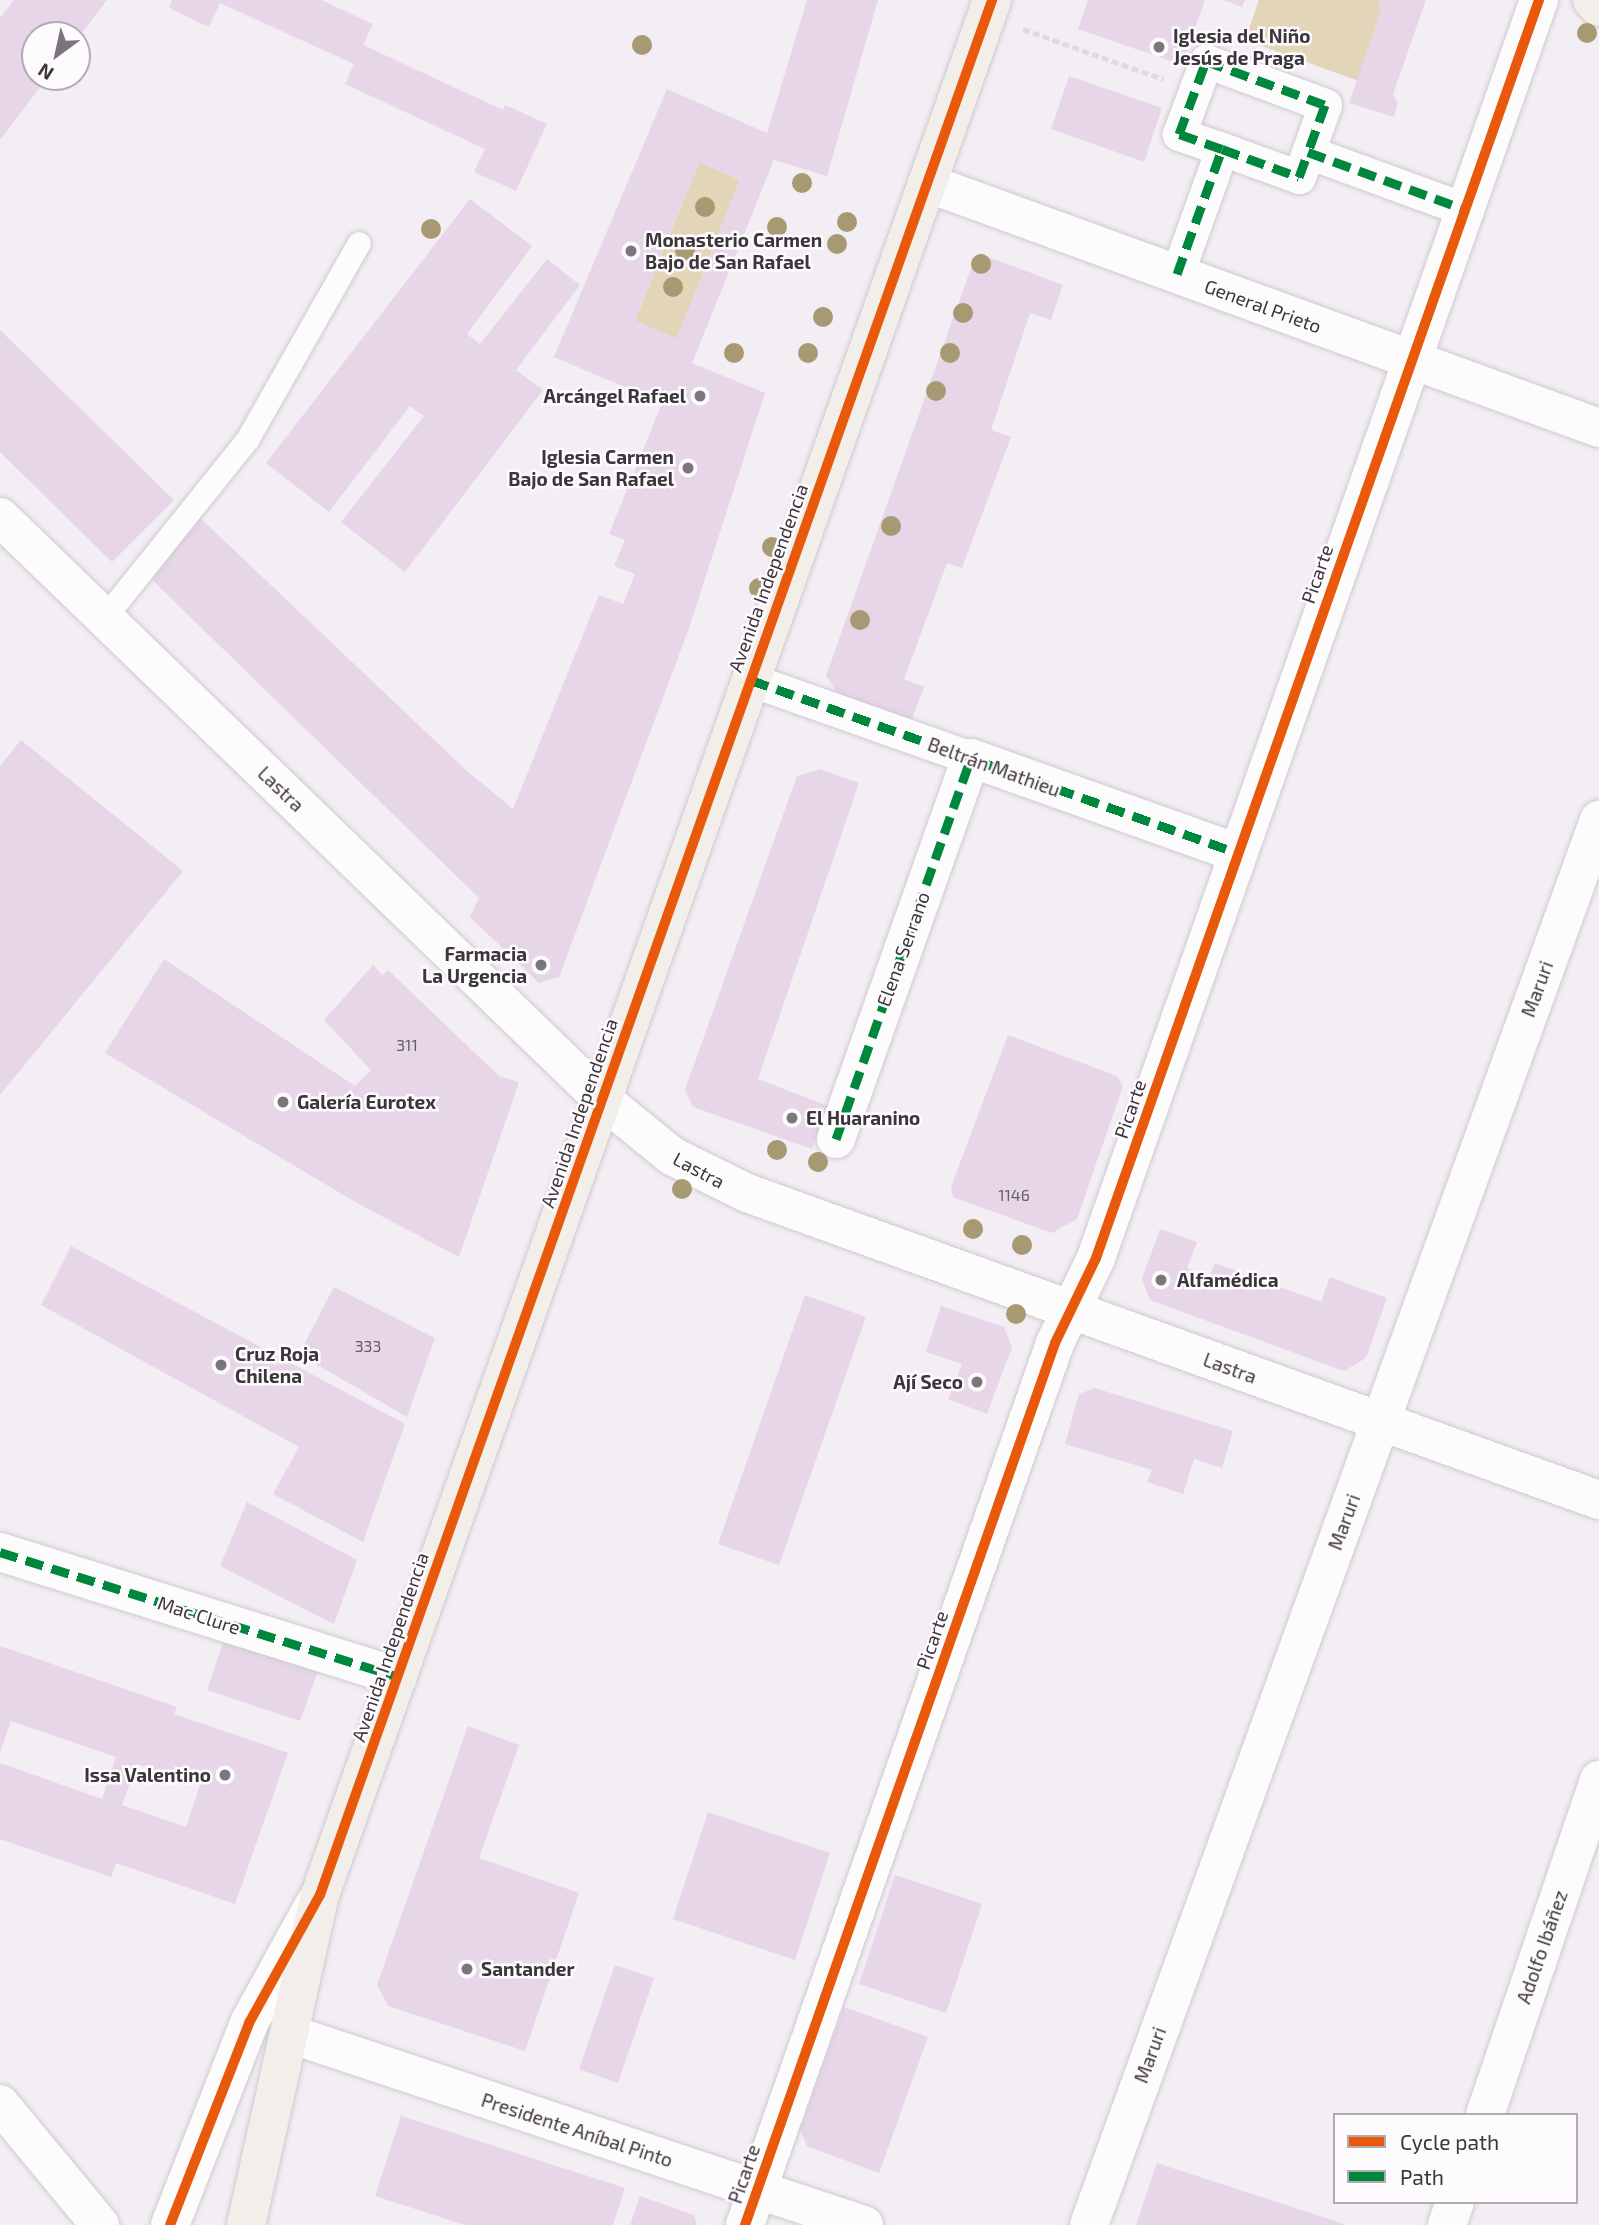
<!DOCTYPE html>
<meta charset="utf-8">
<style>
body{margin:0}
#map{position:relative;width:1599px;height:2225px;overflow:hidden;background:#f3edf4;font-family:"Exo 2",sans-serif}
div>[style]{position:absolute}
.green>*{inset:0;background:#e3d5b8}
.building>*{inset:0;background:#e6d6e8}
.path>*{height:4.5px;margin-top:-2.25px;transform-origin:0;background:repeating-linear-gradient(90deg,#dedbde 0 7px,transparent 0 10.5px)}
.roads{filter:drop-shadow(0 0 2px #cfcad0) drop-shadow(0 0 2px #cfcad0)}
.service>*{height:23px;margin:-11.5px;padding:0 11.5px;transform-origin:11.5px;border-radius:11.5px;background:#fdfcfd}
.pedestrian>*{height:33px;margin:-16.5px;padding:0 16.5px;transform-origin:16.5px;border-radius:16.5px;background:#fdfcfd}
.minor>*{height:38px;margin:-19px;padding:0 19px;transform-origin:19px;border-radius:19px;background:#fdfcfd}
.tertiary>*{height:38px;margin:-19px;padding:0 19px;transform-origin:19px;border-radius:19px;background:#fdfcfd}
.primary>*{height:38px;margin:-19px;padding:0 19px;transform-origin:19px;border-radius:19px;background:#f2efeb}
.quiet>*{height:9px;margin-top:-4.5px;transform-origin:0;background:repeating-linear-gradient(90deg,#00873e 0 18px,transparent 0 27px)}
.cycleway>*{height:10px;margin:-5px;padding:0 5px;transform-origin:5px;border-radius:5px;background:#e8590c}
.trees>*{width:20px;height:20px;margin:-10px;border-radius:50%;background:#a79972}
.dots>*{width:19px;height:19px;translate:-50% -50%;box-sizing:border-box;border:4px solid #fefbfe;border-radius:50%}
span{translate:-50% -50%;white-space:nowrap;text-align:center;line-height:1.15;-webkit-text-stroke:5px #fefbfe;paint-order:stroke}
.number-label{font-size:16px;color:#665e66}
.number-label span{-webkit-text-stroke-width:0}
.poi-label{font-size:19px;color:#3b363b;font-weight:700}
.left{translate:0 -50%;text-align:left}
.right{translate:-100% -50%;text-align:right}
.street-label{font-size:19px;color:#3b363b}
.legend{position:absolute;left:1333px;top:2113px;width:245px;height:91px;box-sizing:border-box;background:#fefbfe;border:2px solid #b0acb0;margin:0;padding:9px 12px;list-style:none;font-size:21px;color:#3b363b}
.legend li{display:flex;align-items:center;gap:14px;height:35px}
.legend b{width:35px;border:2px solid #b0acb0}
.north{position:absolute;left:21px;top:21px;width:70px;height:70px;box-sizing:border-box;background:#fefbfe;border:2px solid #b0acb0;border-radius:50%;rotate:213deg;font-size:19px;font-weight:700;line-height:28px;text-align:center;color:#3b363b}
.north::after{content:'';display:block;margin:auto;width:24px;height:32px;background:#7b767c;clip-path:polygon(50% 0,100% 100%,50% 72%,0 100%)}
</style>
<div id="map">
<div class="green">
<i style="clip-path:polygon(1259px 0,1388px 0,1359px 81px,1245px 40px)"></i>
<i style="clip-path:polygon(699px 162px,740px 180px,677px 339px,635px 321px)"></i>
</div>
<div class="building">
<i style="clip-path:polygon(14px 0,107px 0,77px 39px,77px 35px,35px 35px,35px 77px,48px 77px,0 140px,0 18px)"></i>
<i style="clip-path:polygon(172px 0,321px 0,373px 24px,363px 45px,503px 110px,505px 105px,547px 124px,516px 191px,474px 172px,485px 149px,345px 84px,354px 64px,220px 3px,209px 27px,169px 8px)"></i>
<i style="clip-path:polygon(evenodd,807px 0,878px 0,827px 176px,774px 160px,692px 363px,765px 393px,689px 628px,559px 977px,539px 983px,470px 917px,479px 898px,143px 571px,197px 515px,467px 771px,513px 809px,599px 595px,623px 604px,635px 574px,614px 566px,625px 540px,609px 534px,662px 403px,554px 357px,667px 89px,767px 133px,807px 0,699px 162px,740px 180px,677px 339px,635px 321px,699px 162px)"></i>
<i style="clip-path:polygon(1088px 0,1205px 0,1182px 65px,1078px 29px)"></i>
<i style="clip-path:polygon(1224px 0,1245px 0,1242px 7px)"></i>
<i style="clip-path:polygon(1377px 0,1426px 0,1393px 94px,1398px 103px,1394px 117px,1349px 103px,1381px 10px)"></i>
<i style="clip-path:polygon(1069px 76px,1162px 108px,1144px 162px,1051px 129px)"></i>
<i style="clip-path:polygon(470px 199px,532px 246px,467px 334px,480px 344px,547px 259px,580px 285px,516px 370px,543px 390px,405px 572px,341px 522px,424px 416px,410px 406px,329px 512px,266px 463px)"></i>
<i style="clip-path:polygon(989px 257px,1063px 285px,1051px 320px,1030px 313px,991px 430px,1011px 437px,962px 568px,947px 563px,904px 679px,924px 687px,911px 721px,840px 696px,826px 676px,971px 268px)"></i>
<i style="clip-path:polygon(0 330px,174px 500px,112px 562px,0 452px)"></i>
<i style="clip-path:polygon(21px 740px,183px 871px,0 1095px,0 766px)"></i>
<i style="clip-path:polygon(820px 769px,859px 783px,758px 1079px,828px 1106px,812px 1149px,693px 1107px,685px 1090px,797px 776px)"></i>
<i style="clip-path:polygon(164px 959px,355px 1086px,371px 1070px,324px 1020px,373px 965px,382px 975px,388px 970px,499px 1076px,519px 1082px,459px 1257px,357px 1203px,105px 1053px)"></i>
<i style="clip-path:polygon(1008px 1035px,1117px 1076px,1123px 1086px,1077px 1219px,1052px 1233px,953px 1197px,951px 1187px)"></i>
<i style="clip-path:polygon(1160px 1229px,1197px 1242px,1187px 1268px,1209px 1276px,1215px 1263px,1321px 1302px,1330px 1277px,1387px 1298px,1366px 1358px,1344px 1371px,1150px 1300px,1142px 1279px)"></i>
<i style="clip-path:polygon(71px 1246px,405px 1424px,363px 1542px,273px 1494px,299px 1447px,41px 1305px)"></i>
<i style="clip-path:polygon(334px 1287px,435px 1338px,407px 1417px,299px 1354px)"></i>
<i style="clip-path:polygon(805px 1295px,866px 1317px,779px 1565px,718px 1544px)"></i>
<i style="clip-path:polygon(941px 1306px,1004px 1327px,1012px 1347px,987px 1414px,948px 1399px,962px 1364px,926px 1352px)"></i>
<i style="clip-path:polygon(1095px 1388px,1233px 1431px,1222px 1468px,1194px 1459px,1183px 1494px,1147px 1482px,1152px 1470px,1065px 1444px,1079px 1394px)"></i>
<i style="clip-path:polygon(247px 1502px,357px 1560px,334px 1624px,220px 1566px)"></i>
<i style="clip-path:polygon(224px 1640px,318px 1671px,300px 1721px,207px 1690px)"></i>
<i style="clip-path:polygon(evenodd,0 1646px,177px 1707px,174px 1714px,288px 1753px,235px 1904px,116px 1863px,111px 1877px,0 1839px,0 1763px,102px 1799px,116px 1757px,11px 1721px,0 1752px,0 1646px,137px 1764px,200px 1785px,186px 1827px,122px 1805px,137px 1764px)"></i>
<i style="clip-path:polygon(468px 1726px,519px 1745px,479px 1858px,579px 1893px,525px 2051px,388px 2006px,377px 1985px)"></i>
<i style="clip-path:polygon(708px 1812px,830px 1853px,795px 1960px,673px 1919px)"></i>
<i style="clip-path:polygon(895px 1875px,982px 1904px,946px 2013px,859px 1984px)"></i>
<i style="clip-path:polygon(615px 1965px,654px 1978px,618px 2083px,579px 2069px)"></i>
<i style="clip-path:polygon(844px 2007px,928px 2037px,879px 2173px,807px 2146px,800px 2129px)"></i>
<i style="clip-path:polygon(401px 2116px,625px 2188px,613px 2225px,465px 2225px,375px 2196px)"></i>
<i style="clip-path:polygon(1157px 2163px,1344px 2224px,1344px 2225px,1136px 2225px)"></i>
<i style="clip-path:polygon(640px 2196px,694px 2215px,697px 2225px,630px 2225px)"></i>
</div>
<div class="path">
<i style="left:1023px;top:29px;width:149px;rotate:19.7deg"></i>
</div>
<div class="roads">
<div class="service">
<i style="left:104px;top:618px;width:231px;rotate:-51.3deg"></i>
<i style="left:248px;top:438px;width:224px;rotate:-60.4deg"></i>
</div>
<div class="pedestrian">
<i style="left:1222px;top:149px;width:82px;rotate:20deg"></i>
<i style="left:1299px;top:177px;width:27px;rotate:-70deg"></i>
<i style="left:1177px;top:274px;width:133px;rotate:-70.2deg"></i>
<i style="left:1222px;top:149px;width:46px;rotate:-160.8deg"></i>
<i style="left:1179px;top:134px;width:78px;rotate:-69.7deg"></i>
<i style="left:1206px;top:61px;width:127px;rotate:20.3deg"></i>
<i style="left:1325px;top:105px;width:50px;rotate:109.9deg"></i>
<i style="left:1308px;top:152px;width:166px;rotate:20.1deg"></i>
<i style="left:751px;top:680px;width:233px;rotate:19.5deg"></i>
</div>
<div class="minor">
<i style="left:927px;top:183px;width:715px;rotate:20.03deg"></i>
<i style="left:0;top:517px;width:837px;rotate:44.03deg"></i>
<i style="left:602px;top:1099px;width:90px;rotate:39.2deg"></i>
<i style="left:672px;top:1156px;width:84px;rotate:26.3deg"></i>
<i style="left:747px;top:1193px;width:906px;rotate:19.82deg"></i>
<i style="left:836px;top:1139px;width:404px;rotate:-70.5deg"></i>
<i style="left:971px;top:758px;width:283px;rotate:19.6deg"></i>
<i style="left:0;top:1552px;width:417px;rotate:17.4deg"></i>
<i style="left:290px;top:2034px;width:605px;rotate:18.4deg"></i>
<i style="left:0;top:2104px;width:157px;rotate:50.4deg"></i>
<i style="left:1485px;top:2115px;width:354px;rotate:-71.2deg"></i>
<i style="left:745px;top:2225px;width:935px;rotate:-70.63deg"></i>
<i style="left:1055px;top:1343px;width:94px;rotate:-64.2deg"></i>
<i style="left:1096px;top:1258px;width:1334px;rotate:-70.6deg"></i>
<i style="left:1089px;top:2225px;width:1495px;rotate:-70.05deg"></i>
<i style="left:1447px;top:2225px;width:24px;rotate:-71deg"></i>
</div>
<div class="tertiary">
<i style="left:170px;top:2225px;width:217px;rotate:-68.6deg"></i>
<i style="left:249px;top:2023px;width:135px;rotate:-61.2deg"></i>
</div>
<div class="primary">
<i style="left:1592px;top:0;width:10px;rotate:45deg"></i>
<i style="left:246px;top:2225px;width:338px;rotate:-77.4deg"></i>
<i style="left:320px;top:1895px;width:2011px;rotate:-70.47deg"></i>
</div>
</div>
<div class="quiet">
<i style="left:1222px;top:149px;width:82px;rotate:20deg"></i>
<i style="left:1299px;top:177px;width:27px;rotate:-70deg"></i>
<i style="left:1177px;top:274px;width:133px;rotate:-70.2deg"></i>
<i style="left:1222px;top:149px;width:46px;rotate:-160.8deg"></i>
<i style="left:1179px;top:134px;width:78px;rotate:-69.7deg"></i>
<i style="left:1206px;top:61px;width:127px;rotate:20.3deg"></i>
<i style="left:1325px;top:105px;width:50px;rotate:109.9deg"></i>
<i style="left:1308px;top:152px;width:166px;rotate:20.1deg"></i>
<i style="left:751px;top:680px;width:517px;rotate:19.56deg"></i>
<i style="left:836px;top:1139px;width:404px;rotate:-70.5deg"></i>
<i style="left:0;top:1552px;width:417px;rotate:17.4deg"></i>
</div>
<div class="cycleway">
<i style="left:170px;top:2225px;width:217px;rotate:-68.6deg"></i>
<i style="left:249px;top:2023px;width:146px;rotate:-61deg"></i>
<i style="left:320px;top:1895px;width:2011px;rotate:-70.47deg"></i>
<i style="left:745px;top:2225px;width:935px;rotate:-70.63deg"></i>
<i style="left:1055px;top:1343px;width:94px;rotate:-64.2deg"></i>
<i style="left:1096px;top:1258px;width:1334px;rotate:-70.6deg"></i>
</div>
<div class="trees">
<i style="left:1587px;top:33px"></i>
<i style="left:642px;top:45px"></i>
<i style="left:802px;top:183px"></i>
<i style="left:705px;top:207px"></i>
<i style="left:847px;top:222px"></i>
<i style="left:777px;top:227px"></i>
<i style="left:431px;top:229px"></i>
<i style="left:837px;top:244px"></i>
<i style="left:685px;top:250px"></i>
<i style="left:981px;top:264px"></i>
<i style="left:673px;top:287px"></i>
<i style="left:963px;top:313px"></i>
<i style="left:823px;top:317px"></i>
<i style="left:734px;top:353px"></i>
<i style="left:808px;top:353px"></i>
<i style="left:950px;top:353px"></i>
<i style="left:936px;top:391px"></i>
<i style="left:891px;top:526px"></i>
<i style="left:772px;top:547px"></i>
<i style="left:759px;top:588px"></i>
<i style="left:860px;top:620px"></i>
<i style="left:777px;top:1150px"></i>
<i style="left:818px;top:1162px"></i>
<i style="left:682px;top:1189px"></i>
<i style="left:973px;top:1229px"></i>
<i style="left:1022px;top:1245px"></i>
<i style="left:1016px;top:1314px"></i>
</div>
<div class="dots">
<i style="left:1159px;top:47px;background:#7b767c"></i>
<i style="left:631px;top:251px;background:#7b767c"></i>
<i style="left:700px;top:396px;background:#7b767c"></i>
<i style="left:688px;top:468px;background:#7b767c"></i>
<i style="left:541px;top:965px;background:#7b767c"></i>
<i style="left:283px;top:1102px;background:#7b767c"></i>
<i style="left:792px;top:1118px;background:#7b767c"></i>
<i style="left:1161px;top:1280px;background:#7b767c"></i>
<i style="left:221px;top:1365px;background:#7b767c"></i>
<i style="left:977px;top:1382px;background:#7b767c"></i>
<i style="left:225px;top:1775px;background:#7b767c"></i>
<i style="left:467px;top:1969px;background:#7b767c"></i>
</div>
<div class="number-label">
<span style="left:407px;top:1045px">311</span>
<span style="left:1014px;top:1195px">1146</span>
<span style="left:368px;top:1346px">333</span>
</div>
<div class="poi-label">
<span class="left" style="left:1173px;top:47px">Iglesia del Niño<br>Jesús de Praga</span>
<span class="left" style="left:645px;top:251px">Monasterio Carmen<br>Bajo de San Rafael</span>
<span class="right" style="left:686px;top:396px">Arcángel Rafael</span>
<span class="right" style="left:674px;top:468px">Iglesia Carmen<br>Bajo de San Rafael</span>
<span class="right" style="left:527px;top:965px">Farmacia<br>La Urgencia</span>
<span class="left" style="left:297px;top:1102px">Galería Eurotex</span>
<span class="left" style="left:806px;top:1118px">El Huaranino</span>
<span class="left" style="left:1177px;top:1280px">Alfamédica</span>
<span class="left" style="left:235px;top:1365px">Cruz Roja<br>Chilena</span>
<span class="right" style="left:963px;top:1382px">Ají Seco</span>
<span class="right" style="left:211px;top:1775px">Issa Valentino</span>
<span class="left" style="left:481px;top:1969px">Santander</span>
</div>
<div class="street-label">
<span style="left:1263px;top:306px;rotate:20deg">General Prieto</span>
<span style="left:1317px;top:574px;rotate:-71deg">Picarte</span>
<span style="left:768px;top:578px;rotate:-70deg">Avenida Independencia</span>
<span style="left:994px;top:767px;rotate:20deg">Beltrán Mathieu</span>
<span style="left:281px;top:789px;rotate:44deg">Lastra</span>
<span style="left:903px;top:949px;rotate:-70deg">Elena Serrano</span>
<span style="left:1537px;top:989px;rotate:-70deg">Maruri</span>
<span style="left:1130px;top:1109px;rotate:-71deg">Picarte</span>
<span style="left:579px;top:1113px;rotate:-71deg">Avenida Independencia</span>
<span style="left:699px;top:1170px;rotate:28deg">Lastra</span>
<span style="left:1230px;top:1368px;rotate:20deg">Lastra</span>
<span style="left:1344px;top:1522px;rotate:-70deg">Maruri</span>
<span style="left:199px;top:1615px;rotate:18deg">Mac Clure</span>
<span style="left:932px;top:1640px;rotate:-71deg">Picarte</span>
<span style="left:390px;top:1647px;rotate:-71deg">Avenida Independencia</span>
<span style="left:1542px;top:1947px;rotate:-71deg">Adolfo Ibáñez</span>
<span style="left:1150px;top:2055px;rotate:-70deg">Maruri</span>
<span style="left:577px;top:2130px;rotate:18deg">Presidente Aníbal Pinto</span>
<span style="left:744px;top:2174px;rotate:-71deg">Picarte</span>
</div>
<ul class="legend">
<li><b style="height:9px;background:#e8590c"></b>Cycle path</li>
<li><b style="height:9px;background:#00873e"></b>Path</li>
</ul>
<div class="north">N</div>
</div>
